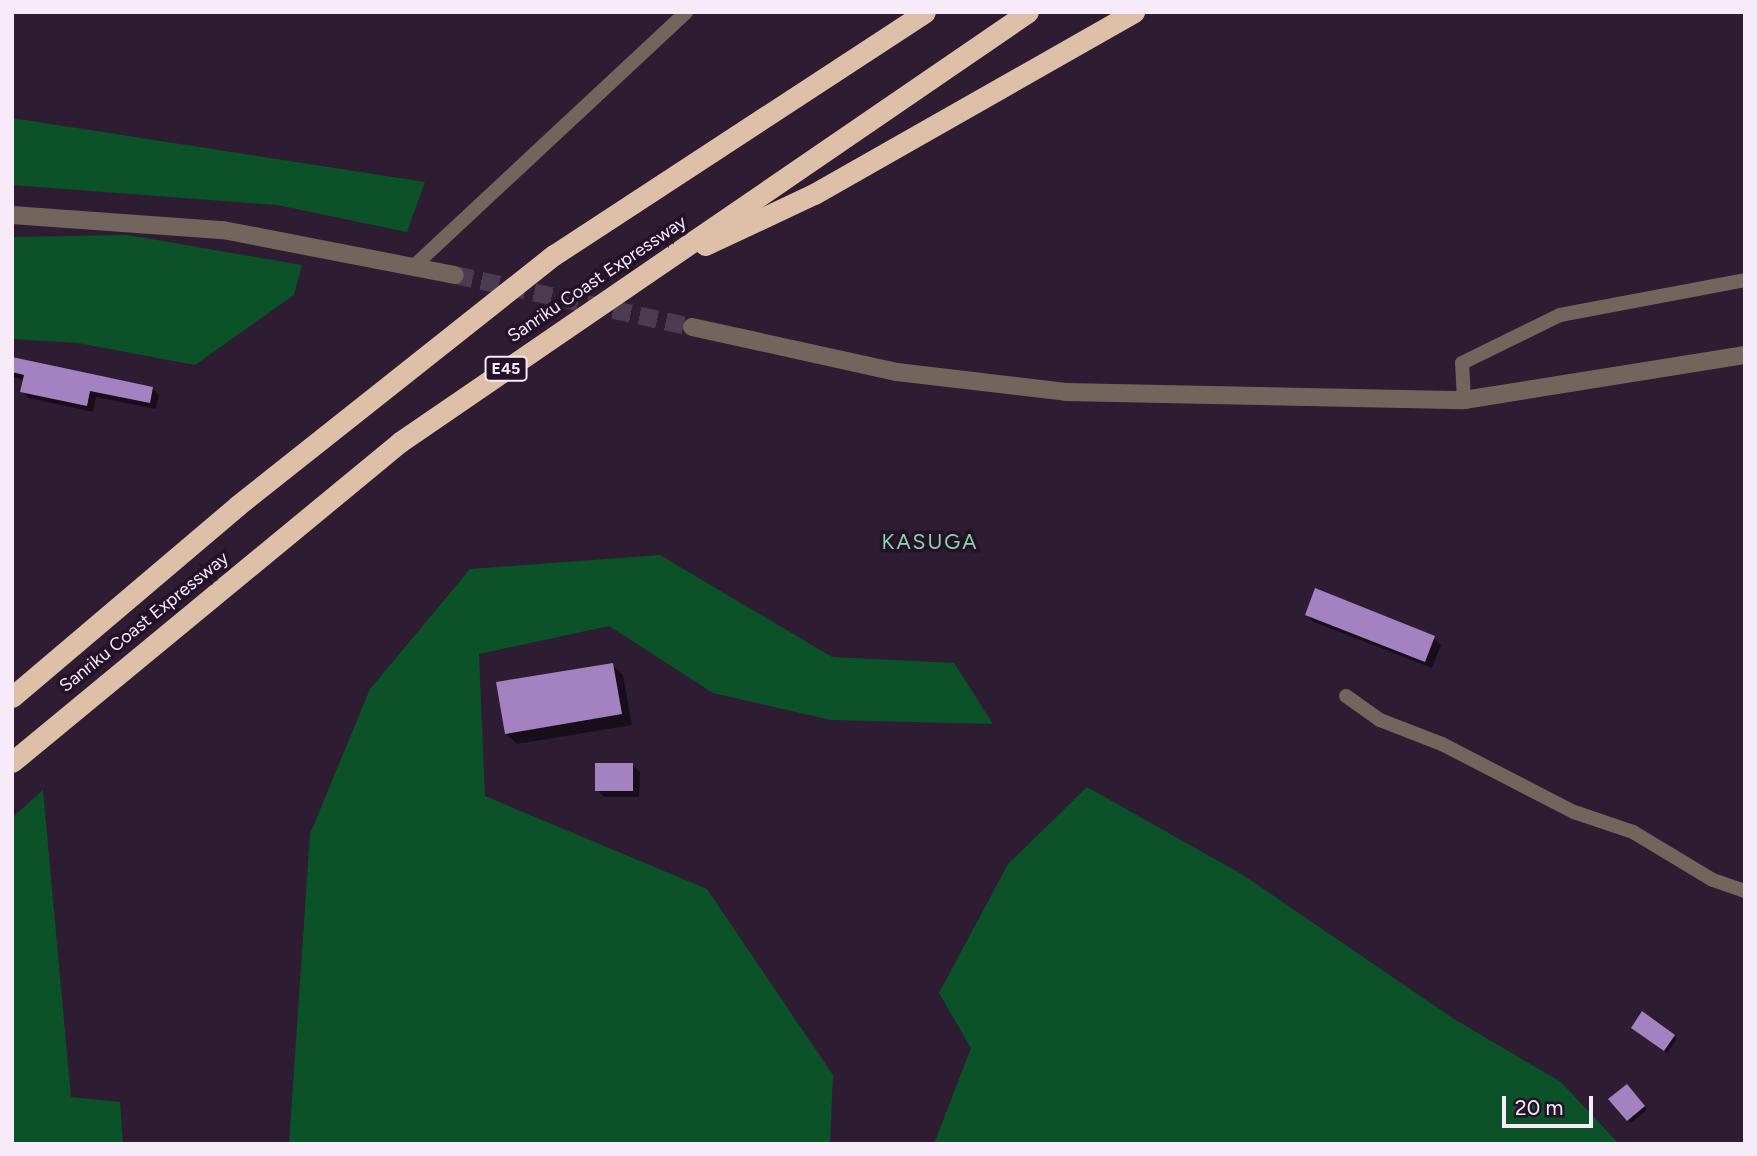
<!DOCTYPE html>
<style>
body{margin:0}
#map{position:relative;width:1757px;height:1156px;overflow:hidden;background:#2d1c32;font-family:Figtree,sans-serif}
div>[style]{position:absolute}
.green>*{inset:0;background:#0b5228}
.shadow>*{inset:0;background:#0007}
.building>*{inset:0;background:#a481c0}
.street-tunnel>*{height:18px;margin-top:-9px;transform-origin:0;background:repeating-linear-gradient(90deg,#4b3b50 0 18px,transparent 0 27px)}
.lane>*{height:14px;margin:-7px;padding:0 7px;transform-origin:7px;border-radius:7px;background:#71655c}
.street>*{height:18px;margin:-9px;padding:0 9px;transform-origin:9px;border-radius:9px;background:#71655c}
.highway>*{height:21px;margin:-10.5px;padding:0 10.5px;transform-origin:10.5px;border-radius:10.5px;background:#dec0a9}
span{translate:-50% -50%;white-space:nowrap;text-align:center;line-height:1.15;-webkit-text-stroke:7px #231228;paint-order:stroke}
.shield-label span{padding:2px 5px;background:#231228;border:2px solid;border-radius:5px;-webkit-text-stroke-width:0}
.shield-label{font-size:16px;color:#f7ebfa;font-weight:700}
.street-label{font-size:18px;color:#f7ebfa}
.quarter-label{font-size:21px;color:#8bd5a6;letter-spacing:2px}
.frame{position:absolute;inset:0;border:14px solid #f7ebfa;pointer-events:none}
.scale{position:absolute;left:1502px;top:1096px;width:91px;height:32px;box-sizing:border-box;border:4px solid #f7ebfa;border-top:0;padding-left:9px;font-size:21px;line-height:24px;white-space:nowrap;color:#f7ebfa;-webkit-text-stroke:5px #231228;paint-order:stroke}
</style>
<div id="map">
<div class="green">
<i style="clip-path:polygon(12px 118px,425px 182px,407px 232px,277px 205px,12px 185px)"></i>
<i style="clip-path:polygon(128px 235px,302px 265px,294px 295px,195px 365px,78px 343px,12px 339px,12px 237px)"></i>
<i style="clip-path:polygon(660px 555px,832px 657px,954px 663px,993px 724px,831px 720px,713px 693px,609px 626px,479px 654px,485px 796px,707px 889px,833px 1075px,830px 1144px,289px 1144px,310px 834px,370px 689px,470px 569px)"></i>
<i style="clip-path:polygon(1087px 787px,1243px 875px,1454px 1019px,1561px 1082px,1619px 1144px,934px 1144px,971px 1048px,939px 993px,1008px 864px)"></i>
<i style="clip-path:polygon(43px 790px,71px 1097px,120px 1102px,123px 1144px,12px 1144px,12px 818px)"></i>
</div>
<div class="shadow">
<i style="clip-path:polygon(12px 358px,152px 388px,159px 395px,156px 409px,96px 397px,93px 412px,29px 398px,22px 391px,25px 380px,12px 377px)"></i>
<i style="clip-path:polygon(1307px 615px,1434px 638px,1441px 645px,1432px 668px,1314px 622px)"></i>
<i style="clip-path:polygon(612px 665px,623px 675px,632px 725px,517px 744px,506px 734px)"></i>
<i style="clip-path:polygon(632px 765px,640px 772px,639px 797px,604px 797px,597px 790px)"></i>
<i style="clip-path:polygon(1636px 1030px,1674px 1036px,1677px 1039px,1667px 1053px)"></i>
<i style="clip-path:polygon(1627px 1087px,1647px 1110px,1631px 1123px,1611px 1100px)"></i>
</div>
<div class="building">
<i style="clip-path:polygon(12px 357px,153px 387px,150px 403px,90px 391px,87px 406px,20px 392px,24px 375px,12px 372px)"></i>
<i style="clip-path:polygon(1315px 588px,1435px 636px,1425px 662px,1305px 615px)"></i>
<i style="clip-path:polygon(613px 663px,622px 714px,505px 734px,496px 682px)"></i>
<i style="clip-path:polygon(595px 763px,633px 763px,633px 791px,595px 791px)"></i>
<i style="clip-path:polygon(1642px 1011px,1675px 1035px,1664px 1051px,1631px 1028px)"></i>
<i style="clip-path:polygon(1627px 1084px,1645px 1106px,1627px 1121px,1608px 1099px)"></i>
</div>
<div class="street-tunnel">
<i style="left:455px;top:275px;width:243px;rotate:12.4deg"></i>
</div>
<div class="lane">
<i style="left:414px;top:266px;width:372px;rotate:-43deg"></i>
<i style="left:1464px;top:400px;width:37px;rotate:-93deg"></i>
<i style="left:1462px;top:363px;width:109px;rotate:-26.1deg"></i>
<i style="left:1560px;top:315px;width:188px;rotate:-10.7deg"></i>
<i style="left:1346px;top:696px;width:42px;rotate:35.2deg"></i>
<i style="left:1380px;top:720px;width:66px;rotate:21.2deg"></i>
<i style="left:1442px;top:744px;width:148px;rotate:27.3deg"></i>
<i style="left:1574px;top:812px;width:62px;rotate:18.7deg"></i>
<i style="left:1633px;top:832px;width:93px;rotate:31deg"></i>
<i style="left:1713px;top:880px;width:34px;rotate:19deg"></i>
</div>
<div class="street">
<i style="left:12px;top:215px;width:212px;rotate:4.1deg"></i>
<i style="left:223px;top:230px;width:236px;rotate:11deg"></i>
<i style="left:692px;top:327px;width:210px;rotate:12.4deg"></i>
<i style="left:897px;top:372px;width:170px;rotate:6.7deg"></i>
<i style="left:1066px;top:392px;width:398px;rotate:1.2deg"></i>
<i style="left:1464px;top:400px;width:285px;rotate:-9.1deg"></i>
</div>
<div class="highway">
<i style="left:705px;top:245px;width:120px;rotate:-25.1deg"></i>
<i style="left:814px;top:194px;width:368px;rotate:-29.6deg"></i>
<i style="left:12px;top:697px;width:295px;rotate:-40.3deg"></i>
<i style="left:237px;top:506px;width:404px;rotate:-38.4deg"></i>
<i style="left:554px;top:255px;width:443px;rotate:-33.2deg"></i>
<i style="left:12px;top:762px;width:503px;rotate:-39.51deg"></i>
<i style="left:400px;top:442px;width:761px;rotate:-34.4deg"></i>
</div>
<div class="shield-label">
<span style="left:506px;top:369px">E45</span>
</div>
<div class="street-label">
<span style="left:597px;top:279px;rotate:-34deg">Sanriku Coast Expressway</span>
<span style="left:144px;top:622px;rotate:-39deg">Sanriku Coast Expressway</span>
</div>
<div class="quarter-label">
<span style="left:930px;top:542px">KASUGA</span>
</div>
<div class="frame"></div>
<div class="scale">20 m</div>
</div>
